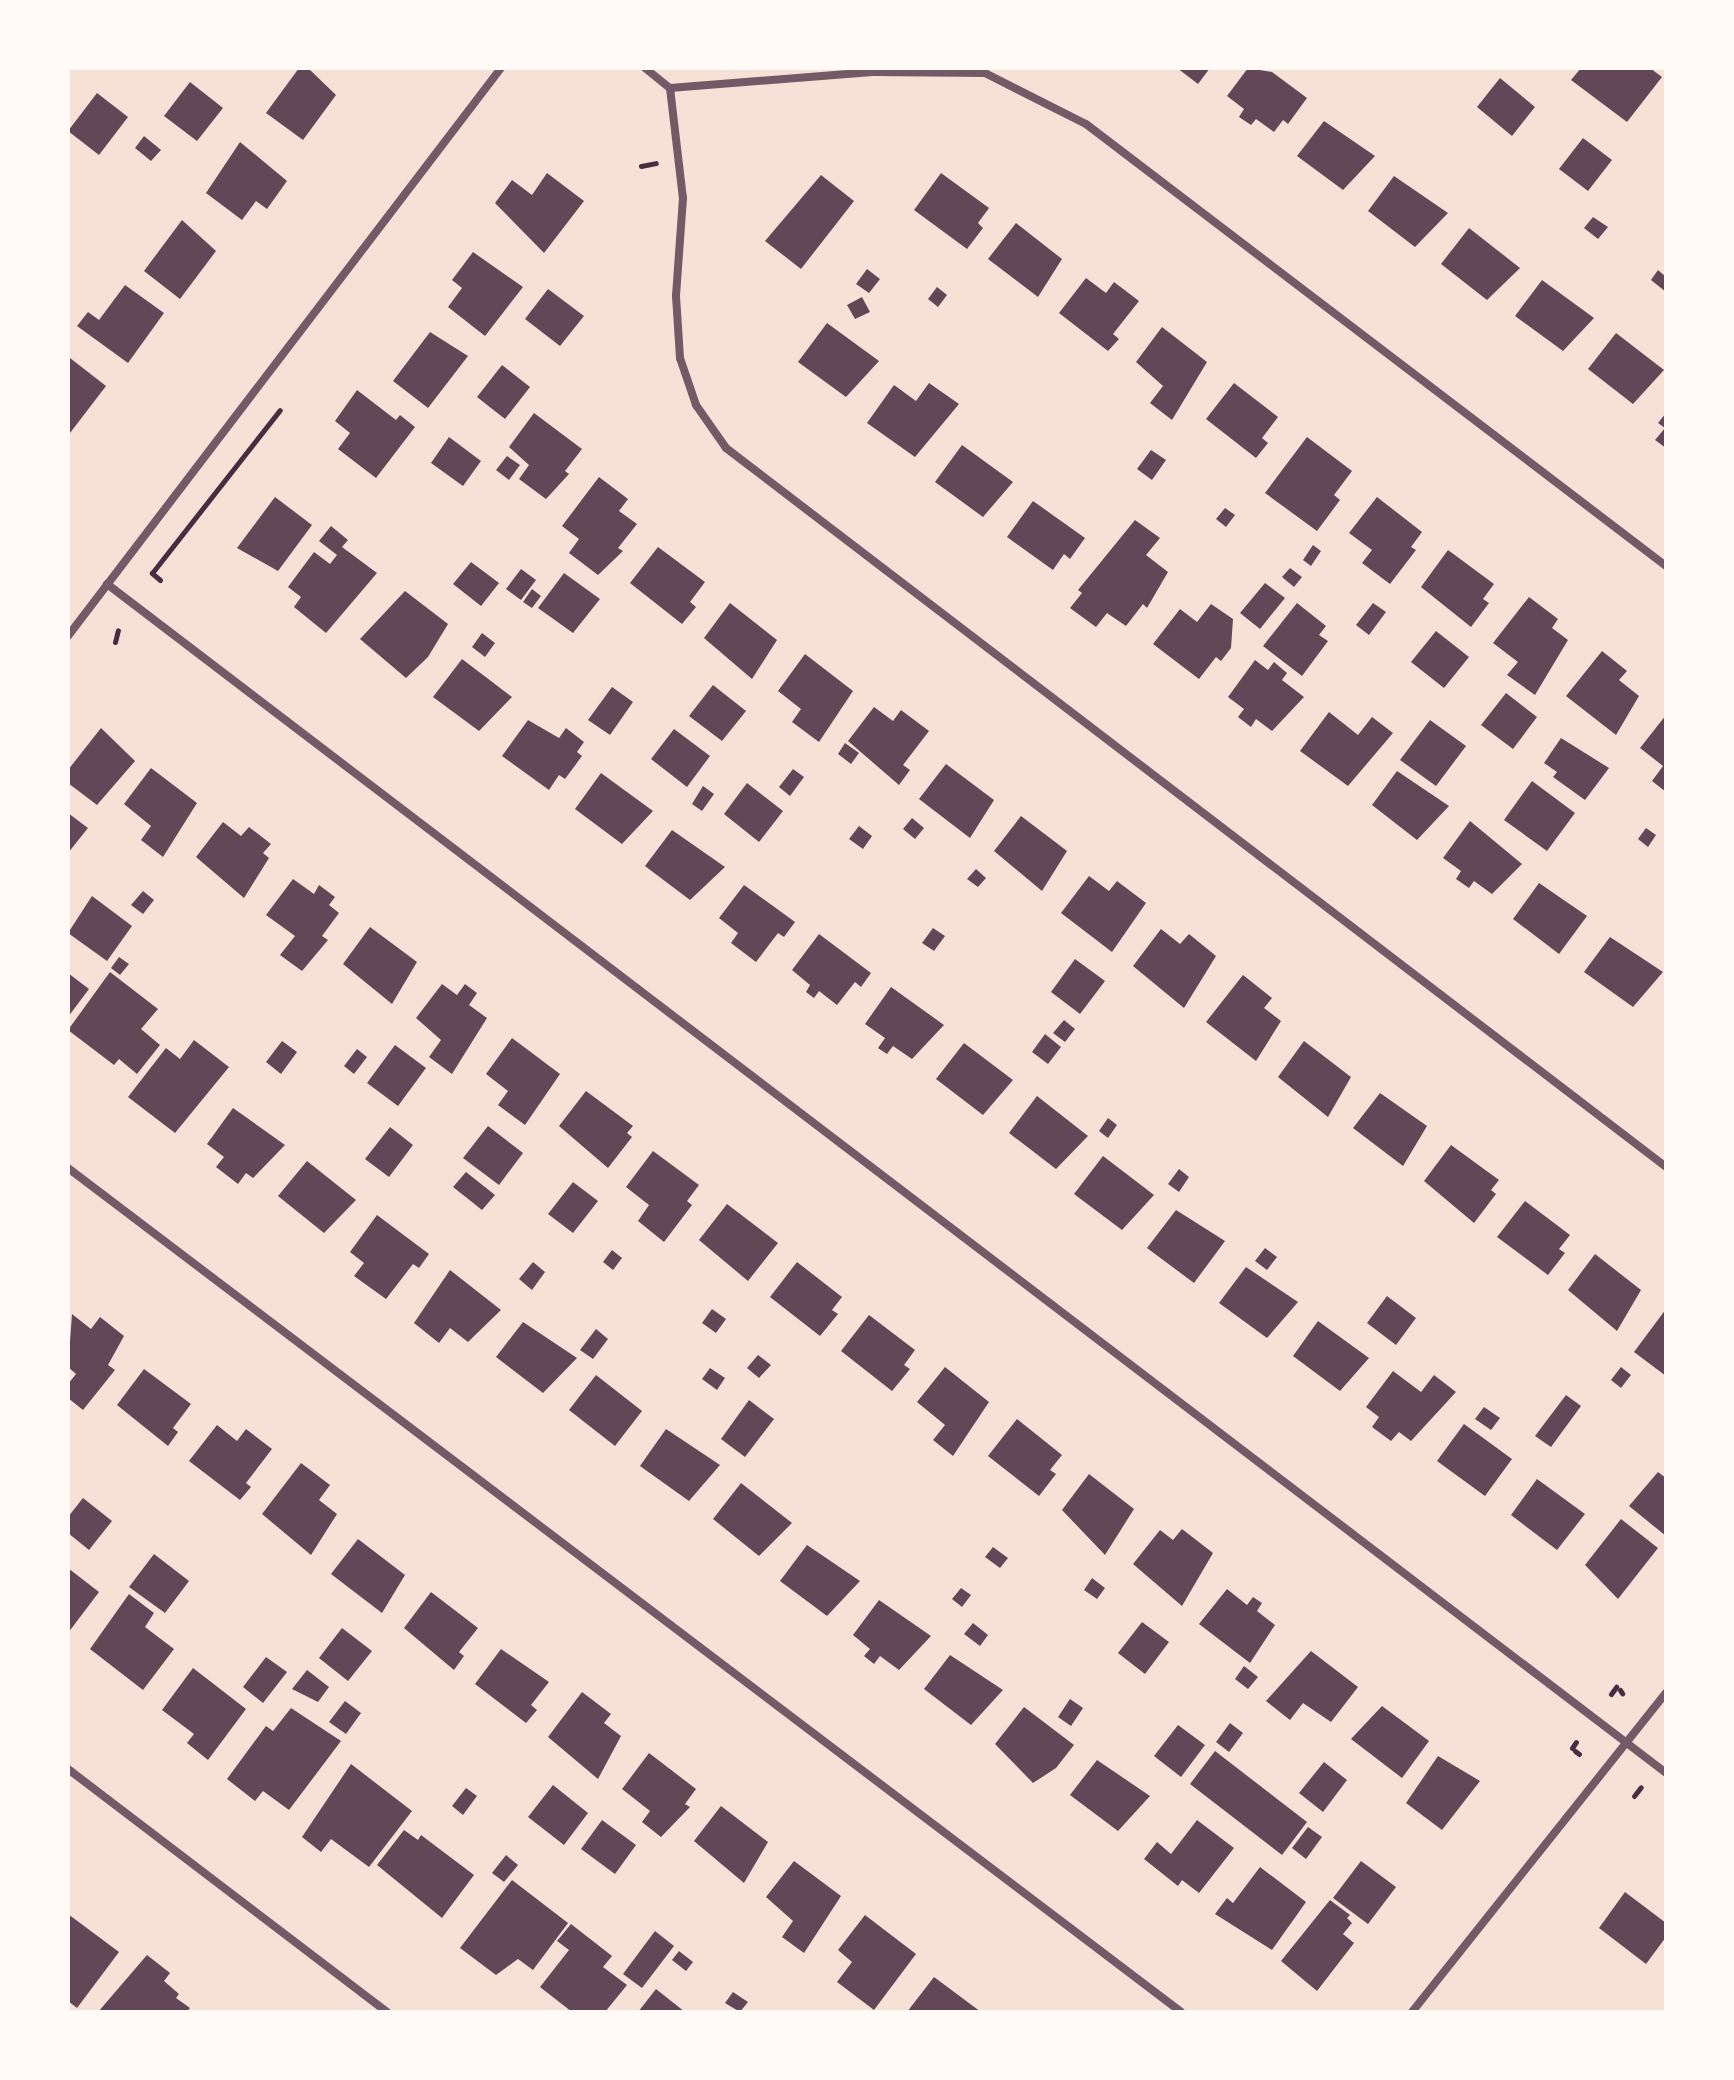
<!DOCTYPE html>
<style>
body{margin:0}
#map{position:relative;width:1734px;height:2080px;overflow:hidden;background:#f7e1d7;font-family:"Golos Text",sans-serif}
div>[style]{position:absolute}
.building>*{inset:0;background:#644757}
.path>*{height:5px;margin:-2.5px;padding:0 2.5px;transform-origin:2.5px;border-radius:2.5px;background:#4a2c40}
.minor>*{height:8px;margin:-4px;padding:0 4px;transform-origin:4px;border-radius:4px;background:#755966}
span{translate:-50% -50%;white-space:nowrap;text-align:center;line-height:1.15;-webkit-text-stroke:8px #fffaf5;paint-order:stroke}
.frame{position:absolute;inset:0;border:70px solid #fffaf5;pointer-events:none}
</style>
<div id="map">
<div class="building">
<i style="clip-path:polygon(299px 68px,308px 68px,336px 95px,303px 140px,266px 113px)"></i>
<i style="clip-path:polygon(1177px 68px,1210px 68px,1198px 84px)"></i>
<i style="clip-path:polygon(1248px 68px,1272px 72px,1307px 98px,1288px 124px,1283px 120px,1274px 132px,1256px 119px,1251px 125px,1239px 117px,1244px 109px,1227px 96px)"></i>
<i style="clip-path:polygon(1581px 68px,1650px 68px,1662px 77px,1627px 122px,1571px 80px)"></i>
<i style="clip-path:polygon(1500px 78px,1535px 107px,1512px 136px,1477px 107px)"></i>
<i style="clip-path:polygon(190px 82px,223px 108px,197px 141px,164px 116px)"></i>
<i style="clip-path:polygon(97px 93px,128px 117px,99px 155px,68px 131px)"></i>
<i style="clip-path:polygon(1324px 121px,1375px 156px,1343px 190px,1297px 156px)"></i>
<i style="clip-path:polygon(144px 136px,161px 150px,151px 161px,135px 148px)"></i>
<i style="clip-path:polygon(1583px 138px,1612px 160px,1588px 191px,1559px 169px)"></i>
<i style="clip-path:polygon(240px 142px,287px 181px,267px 209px,256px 201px,242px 220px,206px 193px)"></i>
<i style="clip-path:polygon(547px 173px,584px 201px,544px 253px,495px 203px,512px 180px,532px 195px)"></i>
<i style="clip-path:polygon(941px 173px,989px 208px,978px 223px,983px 228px,967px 249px,914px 210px)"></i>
<i style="clip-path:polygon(821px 175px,854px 201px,801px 269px,765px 241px)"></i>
<i style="clip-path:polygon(1394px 176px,1448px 213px,1415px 247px,1368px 211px)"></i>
<i style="clip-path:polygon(1593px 217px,1608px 227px,1598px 239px,1584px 228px)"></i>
<i style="clip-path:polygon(182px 220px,216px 251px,180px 299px,144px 271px)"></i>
<i style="clip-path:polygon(1016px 223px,1062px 259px,1038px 297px,988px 259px)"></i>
<i style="clip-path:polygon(1469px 228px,1520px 268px,1487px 300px,1441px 264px)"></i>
<i style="clip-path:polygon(473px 252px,523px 287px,485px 336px,448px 307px,462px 288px,452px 280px)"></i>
<i style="clip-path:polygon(867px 269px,880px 279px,869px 293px,856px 284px)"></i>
<i style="clip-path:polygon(1658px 270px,1666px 277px,1666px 292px,1651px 280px)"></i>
<i style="clip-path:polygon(1086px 278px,1106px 293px,1114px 282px,1139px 301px,1113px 334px,1119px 339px,1108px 351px,1059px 313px)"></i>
<i style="clip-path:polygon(1542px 280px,1594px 318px,1563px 351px,1515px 316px)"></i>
<i style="clip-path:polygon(125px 285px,164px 313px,128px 363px,77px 326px,88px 312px,99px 320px)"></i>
<i style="clip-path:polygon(937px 287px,947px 295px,938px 307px,928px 299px)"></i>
<i style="clip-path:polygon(548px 289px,584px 316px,560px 346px,525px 319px)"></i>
<i style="clip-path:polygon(862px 297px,870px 312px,855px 319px,847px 305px)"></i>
<i style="clip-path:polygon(827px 323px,879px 361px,846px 397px,798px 362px)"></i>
<i style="clip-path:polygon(1162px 327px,1207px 362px,1172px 420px,1150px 403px,1163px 386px,1136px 362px)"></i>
<i style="clip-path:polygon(430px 332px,468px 356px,428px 408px,393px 381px)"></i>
<i style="clip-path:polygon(1616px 333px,1664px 370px,1633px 404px,1588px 369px)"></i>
<i style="clip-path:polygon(70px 358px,106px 386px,70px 433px,68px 431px)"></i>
<i style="clip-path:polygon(502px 365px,530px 387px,505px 419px,477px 397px)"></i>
<i style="clip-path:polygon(929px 383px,959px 404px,915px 457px,867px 423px,894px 385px,916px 401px)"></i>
<i style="clip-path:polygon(1234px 383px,1278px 417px,1262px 438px,1268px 443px,1256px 458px,1206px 419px)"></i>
<i style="clip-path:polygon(357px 390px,396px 420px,400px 415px,415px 427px,376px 478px,338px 449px,350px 433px,335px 421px)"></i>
<i style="clip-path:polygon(534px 413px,582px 449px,565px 471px,569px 474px,546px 499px,519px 479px,529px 465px,509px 447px)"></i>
<i style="clip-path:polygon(1666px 413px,1666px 448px,1655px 440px,1665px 428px,1658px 423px)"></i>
<i style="clip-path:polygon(449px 437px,481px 461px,463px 486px,431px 463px)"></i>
<i style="clip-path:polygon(1307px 437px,1352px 471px,1334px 495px,1340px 500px,1317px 531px,1265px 493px)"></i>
<i style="clip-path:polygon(962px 445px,1013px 482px,983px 517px,935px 482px)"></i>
<i style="clip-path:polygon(1151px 450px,1166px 460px,1152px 480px,1137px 469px)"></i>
<i style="clip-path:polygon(507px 456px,520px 465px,509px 480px,496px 470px)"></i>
<i style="clip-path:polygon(599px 477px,628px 499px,619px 511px,637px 524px,618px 548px,623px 551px,598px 575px,569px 553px,579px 539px,562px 526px)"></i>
<i style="clip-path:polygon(275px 497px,312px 525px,278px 571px,237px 548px)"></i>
<i style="clip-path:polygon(1377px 497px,1422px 532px,1411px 547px,1416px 550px,1390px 584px,1362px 563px,1372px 550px,1349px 533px)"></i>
<i style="clip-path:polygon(1033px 501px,1085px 538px,1070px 559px,1064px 554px,1053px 570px,1007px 537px)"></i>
<i style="clip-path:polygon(1225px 508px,1235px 515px,1226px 527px,1216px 519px)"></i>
<i style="clip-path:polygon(1135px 520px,1160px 538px,1146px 555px,1168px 572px,1147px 608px,1143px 604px,1126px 626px,1107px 613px,1096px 627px,1070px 608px,1082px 593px,1078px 590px)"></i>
<i style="clip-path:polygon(331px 526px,348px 540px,342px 547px,377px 573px,326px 633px,294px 607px,301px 597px,288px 587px,314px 552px,330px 564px,337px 555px,319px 541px)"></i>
<i style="clip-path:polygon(1313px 545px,1321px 551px,1311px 566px,1303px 560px)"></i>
<i style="clip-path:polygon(658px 547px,705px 582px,690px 602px,696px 607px,682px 624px,630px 583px)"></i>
<i style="clip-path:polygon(1448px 550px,1494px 584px,1483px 599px,1489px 603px,1471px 627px,1421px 587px)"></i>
<i style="clip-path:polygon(471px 562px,499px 583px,481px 606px,453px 584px)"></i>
<i style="clip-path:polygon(1290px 568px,1302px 577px,1294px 587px,1282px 577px)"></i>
<i style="clip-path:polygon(521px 569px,536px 580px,521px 600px,506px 589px)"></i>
<i style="clip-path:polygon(564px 573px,600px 599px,573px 633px,538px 608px)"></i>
<i style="clip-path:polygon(1265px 583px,1285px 598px,1260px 629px,1240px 613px)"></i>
<i style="clip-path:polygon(532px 589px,541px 596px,532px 608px,523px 602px)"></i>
<i style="clip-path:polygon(405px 591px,448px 624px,428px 657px,406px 678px,360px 639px)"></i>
<i style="clip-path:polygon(1529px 597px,1558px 619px,1552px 628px,1568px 640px,1535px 695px,1507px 675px,1518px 662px,1493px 643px)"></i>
<i style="clip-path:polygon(730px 603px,777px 640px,752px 679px,704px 638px)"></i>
<i style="clip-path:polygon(1297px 603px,1326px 626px,1319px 635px,1328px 641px,1302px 676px,1263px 646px)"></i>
<i style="clip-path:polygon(1373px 603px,1386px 612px,1369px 635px,1356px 625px)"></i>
<i style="clip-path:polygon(1211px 604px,1233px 619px,1231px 648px,1221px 661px,1216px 657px,1199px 679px,1153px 644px,1180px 609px,1197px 622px)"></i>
<i style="clip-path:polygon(1436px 631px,1469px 657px,1444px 688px,1411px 662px)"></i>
<i style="clip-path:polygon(482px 633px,495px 643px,485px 657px,472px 647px)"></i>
<i style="clip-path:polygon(1602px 651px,1627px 671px,1619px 680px,1639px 696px,1616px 735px,1566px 696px)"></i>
<i style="clip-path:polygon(805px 654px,853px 691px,819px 742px,792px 722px,801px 709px,778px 691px)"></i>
<i style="clip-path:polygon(462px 659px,512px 697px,479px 731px,433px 697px)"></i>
<i style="clip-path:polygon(1255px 660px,1268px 670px,1274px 662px,1287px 673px,1282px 680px,1304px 697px,1272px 731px,1256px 719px,1251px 727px,1238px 717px,1244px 709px,1228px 697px)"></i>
<i style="clip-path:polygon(713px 685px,746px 711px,722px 741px,689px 716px)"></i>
<i style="clip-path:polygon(612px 687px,633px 702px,610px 735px,588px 720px)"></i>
<i style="clip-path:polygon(1506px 693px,1537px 717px,1513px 749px,1481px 725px)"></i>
<i style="clip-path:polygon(874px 707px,893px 721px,901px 710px,929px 731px,903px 765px,910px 770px,899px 785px,848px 741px)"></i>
<i style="clip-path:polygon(1329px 712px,1358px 735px,1372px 717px,1393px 733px,1348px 786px,1300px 751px)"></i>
<i style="clip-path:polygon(1666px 715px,1666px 792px,1652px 781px,1663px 766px,1640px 748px)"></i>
<i style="clip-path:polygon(528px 720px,559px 738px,566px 728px,584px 742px,577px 752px,582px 756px,565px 779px,559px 775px,549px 790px,502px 756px)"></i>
<i style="clip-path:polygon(1430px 720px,1466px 746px,1436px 786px,1400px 760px)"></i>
<i style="clip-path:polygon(101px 728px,135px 761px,97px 805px,68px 783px,68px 770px)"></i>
<i style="clip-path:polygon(674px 729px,710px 756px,687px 787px,651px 759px)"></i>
<i style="clip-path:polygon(1561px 738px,1609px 768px,1585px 800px,1553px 777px,1557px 772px,1544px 763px)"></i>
<i style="clip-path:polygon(845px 743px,859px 753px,851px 764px,838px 754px)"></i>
<i style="clip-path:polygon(946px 764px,994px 800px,970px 838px,919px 799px)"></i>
<i style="clip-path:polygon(151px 768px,197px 803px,163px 857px,141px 840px,151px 826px,124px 804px)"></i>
<i style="clip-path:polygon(793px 769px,804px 777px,790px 796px,779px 787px)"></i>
<i style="clip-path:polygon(1397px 771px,1449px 806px,1417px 840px,1372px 805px)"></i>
<i style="clip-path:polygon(601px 773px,653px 811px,622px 844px,575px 809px)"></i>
<i style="clip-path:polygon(1532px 781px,1575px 813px,1547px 851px,1504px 820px)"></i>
<i style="clip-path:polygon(747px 783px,783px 811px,759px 842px,724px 814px)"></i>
<i style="clip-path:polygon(703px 786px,714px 794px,702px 811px,692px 804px)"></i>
<i style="clip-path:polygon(68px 813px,88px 828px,68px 853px)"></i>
<i style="clip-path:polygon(1021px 816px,1067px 851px,1042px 891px,994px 851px)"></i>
<i style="clip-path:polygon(912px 818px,924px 828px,915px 839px,903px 829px)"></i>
<i style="clip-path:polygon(1470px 821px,1522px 864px,1492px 894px,1474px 881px,1469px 888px,1456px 879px,1461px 871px,1443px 858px)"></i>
<i style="clip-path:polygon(223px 822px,241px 836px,249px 827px,271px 844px,263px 853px,269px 858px,244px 898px,196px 857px)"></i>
<i style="clip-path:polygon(859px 826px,872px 836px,863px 849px,849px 839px)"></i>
<i style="clip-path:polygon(1646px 828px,1656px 835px,1648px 847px,1638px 839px)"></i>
<i style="clip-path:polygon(672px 830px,725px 867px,690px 900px,645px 866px)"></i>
<i style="clip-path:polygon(976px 869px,986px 878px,978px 887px,967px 879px)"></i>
<i style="clip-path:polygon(1089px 876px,1109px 891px,1117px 881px,1146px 903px,1112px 952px,1061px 913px)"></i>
<i style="clip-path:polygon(293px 879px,314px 894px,319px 885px,335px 897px,329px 905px,339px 913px,322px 936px,328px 940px,302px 971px,280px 955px,295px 936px,266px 915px)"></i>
<i style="clip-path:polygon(1539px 883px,1587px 916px,1559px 954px,1513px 919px)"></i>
<i style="clip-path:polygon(744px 885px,795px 922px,784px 937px,778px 933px,756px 962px,731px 943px,738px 933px,719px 918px)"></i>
<i style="clip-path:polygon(143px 891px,154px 900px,143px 914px,131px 905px)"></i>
<i style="clip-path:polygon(92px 896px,132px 926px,107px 961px,68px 933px)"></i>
<i style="clip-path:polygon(370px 927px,417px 962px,392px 1004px,343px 964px)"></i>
<i style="clip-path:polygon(933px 928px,945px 936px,934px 951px,922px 943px)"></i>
<i style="clip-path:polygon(1161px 929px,1180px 944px,1189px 934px,1216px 956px,1184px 1008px,1133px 966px)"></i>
<i style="clip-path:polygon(819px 934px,871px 973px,861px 987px,855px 982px,837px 1005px,819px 991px,814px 998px,806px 992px,810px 985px,792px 970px)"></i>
<i style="clip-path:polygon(1610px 937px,1663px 972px,1633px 1007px,1584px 972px)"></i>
<i style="clip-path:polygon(119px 957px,129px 964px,120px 975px,111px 968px)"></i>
<i style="clip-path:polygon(1075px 959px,1105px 981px,1080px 1014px,1051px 992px)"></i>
<i style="clip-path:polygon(110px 972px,158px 1009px,141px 1029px,160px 1045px,137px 1074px,119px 1059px,114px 1065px,68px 1030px)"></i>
<i style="clip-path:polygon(68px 973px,89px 989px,68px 1017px)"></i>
<i style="clip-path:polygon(1243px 975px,1272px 998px,1264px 1008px,1281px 1021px,1256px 1061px,1206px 1022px)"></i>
<i style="clip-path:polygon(442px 984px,457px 995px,465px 984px,477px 993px,469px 1005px,487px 1018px,452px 1074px,429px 1057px,441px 1040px,416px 1018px)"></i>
<i style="clip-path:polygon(891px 987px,944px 1025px,912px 1059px,893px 1046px,887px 1054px,878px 1048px,885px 1038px,865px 1024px)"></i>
<i style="clip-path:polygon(1064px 1020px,1075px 1029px,1065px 1042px,1053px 1033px)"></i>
<i style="clip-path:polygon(1045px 1034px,1061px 1047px,1048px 1064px,1032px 1052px)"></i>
<i style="clip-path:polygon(512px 1038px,560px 1074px,525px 1125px,498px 1105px,508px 1091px,486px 1074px)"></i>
<i style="clip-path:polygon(194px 1040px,229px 1067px,175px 1133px,128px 1097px,166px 1048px,180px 1059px)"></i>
<i style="clip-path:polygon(282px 1041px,297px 1052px,281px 1074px,266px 1062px)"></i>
<i style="clip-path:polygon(1304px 1041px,1351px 1077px,1328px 1117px,1278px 1077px)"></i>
<i style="clip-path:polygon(964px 1043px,1013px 1080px,983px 1115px,936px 1079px)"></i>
<i style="clip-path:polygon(395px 1045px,426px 1068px,398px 1106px,367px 1083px)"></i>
<i style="clip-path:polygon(357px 1049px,367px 1057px,354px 1074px,344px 1066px)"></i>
<i style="clip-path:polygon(586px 1091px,633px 1126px,627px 1133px,632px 1137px,608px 1168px,559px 1126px)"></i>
<i style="clip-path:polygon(1380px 1093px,1427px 1126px,1403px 1166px,1353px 1128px)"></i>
<i style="clip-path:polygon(1037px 1096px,1088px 1136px,1056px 1169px,1009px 1133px)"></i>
<i style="clip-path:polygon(233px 1108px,285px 1145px,253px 1178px,246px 1173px,238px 1184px,216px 1167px,224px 1157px,207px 1144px)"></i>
<i style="clip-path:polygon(1108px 1118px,1117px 1125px,1108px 1138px,1099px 1131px)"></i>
<i style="clip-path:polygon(488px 1126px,523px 1153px,499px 1185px,463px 1158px)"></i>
<i style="clip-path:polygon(390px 1127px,413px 1145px,389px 1177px,365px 1159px)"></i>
<i style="clip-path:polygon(1451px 1145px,1499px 1180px,1491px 1190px,1496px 1194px,1474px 1223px,1424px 1181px)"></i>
<i style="clip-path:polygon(653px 1151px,699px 1185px,687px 1201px,692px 1205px,664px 1242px,638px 1221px,649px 1205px,626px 1187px)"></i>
<i style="clip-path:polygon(1103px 1156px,1154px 1195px,1122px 1230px,1074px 1194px)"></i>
<i style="clip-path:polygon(307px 1161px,356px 1200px,324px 1233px,278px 1196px)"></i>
<i style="clip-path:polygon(1179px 1169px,1189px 1177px,1179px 1192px,1168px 1184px)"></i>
<i style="clip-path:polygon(466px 1172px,495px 1195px,482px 1210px,453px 1187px)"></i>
<i style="clip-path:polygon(573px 1182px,598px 1201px,573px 1233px,548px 1214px)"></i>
<i style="clip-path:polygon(1525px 1201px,1570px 1235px,1559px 1249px,1565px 1253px,1548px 1275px,1497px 1237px)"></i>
<i style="clip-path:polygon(727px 1204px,778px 1243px,748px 1281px,699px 1240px)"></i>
<i style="clip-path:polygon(1176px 1210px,1225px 1241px,1194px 1283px,1147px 1248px)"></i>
<i style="clip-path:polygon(377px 1215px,429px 1254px,419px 1268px,413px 1264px,386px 1299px,354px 1276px,364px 1263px,350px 1252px)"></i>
<i style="clip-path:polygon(1265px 1248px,1277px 1257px,1267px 1270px,1255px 1261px)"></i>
<i style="clip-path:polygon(612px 1250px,622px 1258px,613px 1270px,603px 1262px)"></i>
<i style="clip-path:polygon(1595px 1254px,1641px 1290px,1617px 1331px,1568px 1290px)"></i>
<i style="clip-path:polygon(533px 1262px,545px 1272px,532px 1290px,519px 1279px)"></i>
<i style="clip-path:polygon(797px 1262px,842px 1297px,832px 1310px,838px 1314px,820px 1336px,770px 1297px)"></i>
<i style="clip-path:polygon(1246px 1267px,1298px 1302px,1267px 1338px,1219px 1303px)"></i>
<i style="clip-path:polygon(450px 1270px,501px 1310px,468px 1342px,450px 1328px,439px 1343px,414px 1323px)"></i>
<i style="clip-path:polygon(1387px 1296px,1416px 1318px,1396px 1345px,1367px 1323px)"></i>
<i style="clip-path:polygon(712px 1309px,726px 1319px,716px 1333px,702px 1323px)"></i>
<i style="clip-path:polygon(1666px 1309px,1666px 1376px,1634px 1352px)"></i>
<i style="clip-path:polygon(72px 1314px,91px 1329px,100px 1317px,124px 1336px,108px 1365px,115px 1370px,83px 1410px,68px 1398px,68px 1384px,76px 1374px,68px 1367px)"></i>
<i style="clip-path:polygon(869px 1315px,915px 1350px,904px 1365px,910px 1369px,892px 1391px,841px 1351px)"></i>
<i style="clip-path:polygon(1318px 1321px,1369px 1358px,1340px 1391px,1293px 1356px)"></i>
<i style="clip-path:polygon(523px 1322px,577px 1358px,543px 1393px,496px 1357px)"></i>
<i style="clip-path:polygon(596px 1329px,608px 1339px,593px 1359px,580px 1350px)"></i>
<i style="clip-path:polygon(758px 1355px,771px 1365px,759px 1378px,747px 1368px)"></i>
<i style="clip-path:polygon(945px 1367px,989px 1402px,953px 1456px,933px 1440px,945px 1425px,917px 1402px)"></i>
<i style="clip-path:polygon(1621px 1367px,1631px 1375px,1621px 1388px,1611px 1380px)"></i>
<i style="clip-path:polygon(710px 1368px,725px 1378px,717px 1390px,702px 1379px)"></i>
<i style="clip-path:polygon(144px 1369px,191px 1404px,173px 1428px,178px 1432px,168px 1446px,117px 1405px)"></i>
<i style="clip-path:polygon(1393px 1371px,1421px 1392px,1434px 1375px,1456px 1392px,1411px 1441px,1399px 1432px,1391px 1441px,1372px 1427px,1379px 1417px,1366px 1407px)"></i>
<i style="clip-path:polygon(596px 1375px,642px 1411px,615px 1446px,569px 1410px)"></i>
<i style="clip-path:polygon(1566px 1395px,1581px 1406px,1551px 1447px,1535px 1436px)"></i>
<i style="clip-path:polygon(749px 1400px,774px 1419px,745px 1457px,721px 1439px)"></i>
<i style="clip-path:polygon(1484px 1407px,1500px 1418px,1491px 1430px,1475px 1419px)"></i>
<i style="clip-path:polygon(1017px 1419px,1062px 1455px,1050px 1470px,1056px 1474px,1039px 1496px,988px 1456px)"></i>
<i style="clip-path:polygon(1464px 1424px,1512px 1459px,1485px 1496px,1437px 1461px)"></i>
<i style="clip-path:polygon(217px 1425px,237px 1441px,246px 1429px,272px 1449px,246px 1483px,251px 1487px,240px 1500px,189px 1461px)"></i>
<i style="clip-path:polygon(666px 1429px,720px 1465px,689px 1501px,640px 1466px)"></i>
<i style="clip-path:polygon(301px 1463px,330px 1485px,319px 1500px,337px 1514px,311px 1555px,262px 1514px)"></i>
<i style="clip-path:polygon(1658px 1472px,1666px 1478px,1666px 1536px,1629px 1506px)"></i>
<i style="clip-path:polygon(1089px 1474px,1134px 1509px,1105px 1555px,1062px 1510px)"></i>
<i style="clip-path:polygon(1537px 1479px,1585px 1514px,1557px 1550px,1511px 1515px)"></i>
<i style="clip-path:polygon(741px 1483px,792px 1523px,759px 1556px,713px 1519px)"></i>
<i style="clip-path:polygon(83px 1498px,112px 1521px,89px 1550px,68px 1533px,68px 1517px)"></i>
<i style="clip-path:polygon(1621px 1519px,1658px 1548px,1618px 1599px,1585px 1565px)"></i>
<i style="clip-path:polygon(1182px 1529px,1213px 1553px,1182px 1606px,1133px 1564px,1160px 1530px,1173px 1540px)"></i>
<i style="clip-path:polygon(358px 1539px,405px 1575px,382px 1613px,331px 1574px)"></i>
<i style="clip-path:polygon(807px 1545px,860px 1581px,827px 1616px,780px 1581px)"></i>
<i style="clip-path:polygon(993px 1547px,1008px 1558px,1000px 1568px,985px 1557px)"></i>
<i style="clip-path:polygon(154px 1554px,189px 1581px,165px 1613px,129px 1587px)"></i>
<i style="clip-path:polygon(68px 1568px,99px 1592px,68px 1633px)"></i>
<i style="clip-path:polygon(1092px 1578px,1105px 1588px,1097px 1599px,1084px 1590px)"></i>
<i style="clip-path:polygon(961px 1588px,971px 1595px,962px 1607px,952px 1599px)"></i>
<i style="clip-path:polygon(1227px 1589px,1247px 1605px,1253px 1597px,1262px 1603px,1257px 1611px,1275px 1625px,1250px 1663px,1199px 1624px)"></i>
<i style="clip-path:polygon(431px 1592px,478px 1628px,459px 1652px,464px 1656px,454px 1670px,404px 1628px)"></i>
<i style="clip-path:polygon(129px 1594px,154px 1613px,145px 1627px,174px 1649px,143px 1690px,90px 1649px)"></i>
<i style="clip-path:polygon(879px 1600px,931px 1636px,899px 1670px,880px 1656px,874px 1664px,864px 1656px,870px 1649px,853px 1635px)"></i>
<i style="clip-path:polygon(1142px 1622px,1169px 1642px,1145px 1674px,1118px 1653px)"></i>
<i style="clip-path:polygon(973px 1623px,988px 1635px,980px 1646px,964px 1634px)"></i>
<i style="clip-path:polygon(342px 1628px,372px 1651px,348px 1681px,319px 1658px)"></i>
<i style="clip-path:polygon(501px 1649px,549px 1682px,531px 1705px,537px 1710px,526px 1723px,475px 1684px)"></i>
<i style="clip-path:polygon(1311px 1651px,1358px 1687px,1331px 1722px,1303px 1703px,1290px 1720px,1266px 1701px)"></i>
<i style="clip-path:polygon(950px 1655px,1003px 1690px,971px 1725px,924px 1689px)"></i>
<i style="clip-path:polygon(266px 1657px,287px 1672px,263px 1703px,243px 1687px)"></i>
<i style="clip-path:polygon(1244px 1666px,1258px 1677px,1248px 1689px,1235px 1679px)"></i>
<i style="clip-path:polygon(193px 1668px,246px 1709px,208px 1760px,187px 1743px,194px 1734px,162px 1710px)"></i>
<i style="clip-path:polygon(307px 1670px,329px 1687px,318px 1702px,292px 1689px)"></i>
<i style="clip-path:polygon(582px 1692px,611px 1714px,604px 1723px,621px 1736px,598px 1779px,548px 1737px)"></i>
<i style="clip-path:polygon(1070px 1699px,1083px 1708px,1071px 1726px,1058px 1717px)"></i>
<i style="clip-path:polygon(345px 1701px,361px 1713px,346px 1734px,329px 1722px)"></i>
<i style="clip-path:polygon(1382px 1706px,1429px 1741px,1402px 1778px,1351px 1739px)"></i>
<i style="clip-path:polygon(1024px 1707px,1074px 1745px,1056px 1768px,1033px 1783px,995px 1744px)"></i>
<i style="clip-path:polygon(291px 1708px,341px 1741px,289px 1810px,263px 1791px,255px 1801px,227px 1779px,266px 1726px,273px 1731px)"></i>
<i style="clip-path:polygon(1230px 1723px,1243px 1733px,1229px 1752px,1216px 1742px)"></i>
<i style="clip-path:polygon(1178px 1725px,1205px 1745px,1181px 1777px,1154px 1756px)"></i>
<i style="clip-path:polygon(1215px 1751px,1307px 1822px,1282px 1855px,1190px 1784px)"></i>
<i style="clip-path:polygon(649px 1753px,696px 1789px,685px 1804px,690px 1807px,661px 1837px,642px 1822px,650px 1811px,622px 1789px)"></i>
<i style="clip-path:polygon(1438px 1756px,1480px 1781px,1442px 1830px,1406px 1803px)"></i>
<i style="clip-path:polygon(1097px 1760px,1150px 1796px,1118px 1831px,1070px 1795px)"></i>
<i style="clip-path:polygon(1324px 1762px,1347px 1780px,1323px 1812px,1299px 1793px)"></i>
<i style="clip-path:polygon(351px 1764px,412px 1811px,369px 1867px,331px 1839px,321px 1852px,302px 1837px)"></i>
<i style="clip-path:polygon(553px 1785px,588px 1813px,564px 1845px,528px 1817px)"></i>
<i style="clip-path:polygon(466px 1788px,477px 1796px,463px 1815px,452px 1806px)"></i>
<i style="clip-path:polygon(721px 1806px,768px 1842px,744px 1883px,694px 1841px)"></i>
<i style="clip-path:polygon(602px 1820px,636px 1845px,615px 1874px,581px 1849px)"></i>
<i style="clip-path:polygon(1197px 1820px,1234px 1848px,1199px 1893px,1182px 1880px,1178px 1886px,1144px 1859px,1157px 1842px,1171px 1854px)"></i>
<i style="clip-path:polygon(1308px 1827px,1322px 1837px,1306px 1859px,1292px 1848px)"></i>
<i style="clip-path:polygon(404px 1830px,418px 1840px,421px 1835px,474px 1875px,442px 1918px,377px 1865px)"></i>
<i style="clip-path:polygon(506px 1855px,518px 1865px,504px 1882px,492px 1873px)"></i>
<i style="clip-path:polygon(794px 1861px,841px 1896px,804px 1953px,782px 1937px,793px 1921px,766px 1897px)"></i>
<i style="clip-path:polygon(1361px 1861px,1396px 1887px,1368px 1924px,1333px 1898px)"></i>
<i style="clip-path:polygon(1260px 1867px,1306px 1902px,1272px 1950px,1215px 1914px,1227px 1898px,1233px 1903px)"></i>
<i style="clip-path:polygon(512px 1880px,568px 1923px,533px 1970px,518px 1959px,496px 1975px,460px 1948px)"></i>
<i style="clip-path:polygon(1625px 1892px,1666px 1923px,1666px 1937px,1646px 1964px,1599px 1928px)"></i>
<i style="clip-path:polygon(1330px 1900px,1350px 1915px,1347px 1918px,1352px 1923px,1343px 1934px,1354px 1943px,1317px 1991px,1281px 1961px)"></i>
<i style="clip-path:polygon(68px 1914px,119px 1952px,77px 2008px,68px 2001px)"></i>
<i style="clip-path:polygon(865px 1915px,916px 1954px,874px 2010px,837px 1982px,852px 1962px,838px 1950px)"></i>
<i style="clip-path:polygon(571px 1924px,612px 1956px,603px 1967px,627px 1985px,605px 2012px,572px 2012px,540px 1987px,569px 1950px,557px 1941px)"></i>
<i style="clip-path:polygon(655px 1931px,674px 1946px,642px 1988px,623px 1974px)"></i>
<i style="clip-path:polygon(679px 1951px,693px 1962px,686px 1971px,672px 1960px)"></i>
<i style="clip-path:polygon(147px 1955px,170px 1973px,164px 1981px,179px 1994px,176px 1998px,190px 2008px,187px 2012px,98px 2012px)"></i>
<i style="clip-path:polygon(934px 1977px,981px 2012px,907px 2012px)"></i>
<i style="clip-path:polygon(656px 1989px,685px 2012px,638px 2012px)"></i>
<i style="clip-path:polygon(733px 1992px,748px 2002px,740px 2012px,725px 2003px)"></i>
</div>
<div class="path">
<i style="left:641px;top:166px;width:15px;rotate:-11deg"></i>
<i style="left:160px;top:580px;width:11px;rotate:-139deg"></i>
<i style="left:152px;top:573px;width:207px;rotate:-51.9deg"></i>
<i style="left:115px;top:642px;width:12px;rotate:-76deg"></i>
<i style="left:1620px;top:1690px;width:4px;rotate:56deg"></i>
<i style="left:1611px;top:1694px;width:9px;rotate:-54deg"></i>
<i style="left:1572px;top:1748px;width:7px;rotate:-56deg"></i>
<i style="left:1575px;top:1751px;width:5px;rotate:37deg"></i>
<i style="left:1634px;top:1796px;width:11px;rotate:-52deg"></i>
</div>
<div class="minor">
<i style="left:645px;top:68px;width:32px;rotate:39deg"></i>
<i style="left:670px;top:88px;width:111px;rotate:83.3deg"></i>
<i style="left:683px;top:198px;width:98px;rotate:94.1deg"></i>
<i style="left:676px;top:296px;width:62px;rotate:86.3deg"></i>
<i style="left:680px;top:358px;width:50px;rotate:71.2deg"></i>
<i style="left:696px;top:405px;width:52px;rotate:55.1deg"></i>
<i style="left:726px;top:448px;width:1183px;rotate:37.41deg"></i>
<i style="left:670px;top:88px;width:203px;rotate:-4.5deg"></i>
<i style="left:872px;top:72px;width:113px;rotate:0.5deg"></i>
<i style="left:985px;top:73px;width:113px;rotate:26.8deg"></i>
<i style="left:1086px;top:124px;width:729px;rotate:37.31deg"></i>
<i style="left:107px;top:584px;width:1961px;rotate:37.33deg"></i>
<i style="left:68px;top:636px;width:714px;rotate:-52.68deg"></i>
<i style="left:68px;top:1168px;width:1397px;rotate:37.17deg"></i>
<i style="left:68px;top:1769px;width:401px;rotate:37.3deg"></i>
<i style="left:1412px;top:2012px;width:408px;rotate:-51.5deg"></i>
</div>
<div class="frame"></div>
</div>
